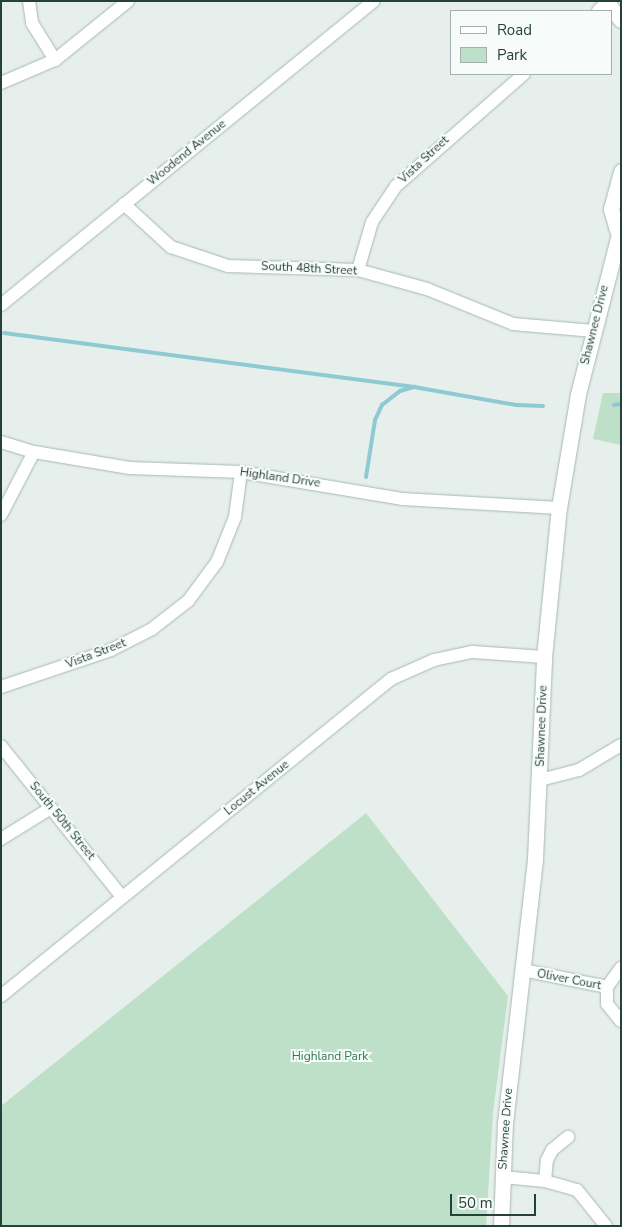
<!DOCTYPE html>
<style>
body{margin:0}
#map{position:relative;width:622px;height:1227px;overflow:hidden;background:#e6efeb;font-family:"Nunito Sans",sans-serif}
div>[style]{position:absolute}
.green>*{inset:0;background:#bfe0c8}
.stream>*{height:4px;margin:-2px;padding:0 2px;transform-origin:2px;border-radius:2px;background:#8ec9d4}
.roads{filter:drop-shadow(0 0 1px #a8b8b2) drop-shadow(0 0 1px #a8b8b2)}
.minor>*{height:12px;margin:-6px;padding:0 6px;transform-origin:6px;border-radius:6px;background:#fff}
.tertiary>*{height:15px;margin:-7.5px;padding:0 7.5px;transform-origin:7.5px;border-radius:7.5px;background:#fff}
.secondary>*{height:15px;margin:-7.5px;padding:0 7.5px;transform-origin:7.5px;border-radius:7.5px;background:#fff}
span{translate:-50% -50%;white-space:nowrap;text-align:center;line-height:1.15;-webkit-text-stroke:4px #f7fbf9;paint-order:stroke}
.street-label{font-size:12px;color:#24423a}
.park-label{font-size:12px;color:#2d7a4b}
.frame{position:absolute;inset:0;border:2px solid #24423a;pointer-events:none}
.legend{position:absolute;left:450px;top:10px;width:162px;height:65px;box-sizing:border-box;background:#f7fbf9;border:1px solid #a3b1ad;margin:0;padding:6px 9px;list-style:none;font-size:15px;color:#24423a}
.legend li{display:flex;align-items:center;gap:10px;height:25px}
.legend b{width:25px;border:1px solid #a3b1ad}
.scale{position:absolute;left:450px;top:1194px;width:86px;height:22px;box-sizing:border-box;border:2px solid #24423a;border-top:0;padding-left:6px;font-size:15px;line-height:18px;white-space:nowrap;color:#24423a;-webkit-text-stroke:4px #f7fbf9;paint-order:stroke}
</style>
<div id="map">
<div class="green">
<i style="clip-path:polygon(603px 393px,621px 393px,621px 445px,593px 439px)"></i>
<i style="clip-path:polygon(366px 813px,508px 996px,493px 1113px,486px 1226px,1px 1226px,1px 1106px)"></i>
</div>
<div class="stream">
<i style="left:4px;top:333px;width:414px;rotate:7.5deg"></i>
<i style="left:614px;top:405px;width:7px;rotate:-8deg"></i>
<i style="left:366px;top:477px;width:58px;rotate:-81deg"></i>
<i style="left:375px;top:420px;width:17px;rotate:-65deg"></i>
<i style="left:382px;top:405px;width:23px;rotate:-38deg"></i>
<i style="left:400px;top:391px;width:15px;rotate:-16deg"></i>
<i style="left:414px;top:387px;width:104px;rotate:10deg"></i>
<i style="left:516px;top:405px;width:27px;rotate:2deg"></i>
</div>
<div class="roads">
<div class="minor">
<i style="left:29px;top:1px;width:22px;rotate:82deg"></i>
<i style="left:32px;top:23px;width:44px;rotate:58.1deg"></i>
<i style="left:598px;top:11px;width:13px;rotate:-45deg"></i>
<i style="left:1px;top:83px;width:59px;rotate:-23.1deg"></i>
<i style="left:55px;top:60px;width:94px;rotate:-38.9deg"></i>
<i style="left:124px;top:204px;width:64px;rotate:42.5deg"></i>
<i style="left:171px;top:247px;width:60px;rotate:18.4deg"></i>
<i style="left:228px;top:266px;width:130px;rotate:1.8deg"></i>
<i style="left:358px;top:270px;width:72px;rotate:15.4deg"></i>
<i style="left:427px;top:289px;width:93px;rotate:22.1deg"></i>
<i style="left:513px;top:324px;width:81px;rotate:4.9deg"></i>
<i style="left:358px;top:270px;width:50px;rotate:-73.7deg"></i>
<i style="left:372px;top:222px;width:43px;rotate:-56.3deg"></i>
<i style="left:396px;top:186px;width:170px;rotate:-41.2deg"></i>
<i style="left:1px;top:305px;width:481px;rotate:-39.2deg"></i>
<i style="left:1px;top:442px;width:34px;rotate:17deg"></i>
<i style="left:34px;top:452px;width:97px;rotate:9.5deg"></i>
<i style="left:130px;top:468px;width:111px;rotate:2.1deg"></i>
<i style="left:241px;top:472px;width:163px;rotate:9.5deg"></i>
<i style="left:402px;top:499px;width:157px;rotate:3.3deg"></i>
<i style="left:1px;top:515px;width:71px;rotate:-62.4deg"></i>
<i style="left:1px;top:687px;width:116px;rotate:-18.6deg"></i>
<i style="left:111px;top:650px;width:46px;rotate:-27.1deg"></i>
<i style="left:152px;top:629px;width:46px;rotate:-37.9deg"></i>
<i style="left:188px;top:601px;width:49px;rotate:-53.4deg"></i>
<i style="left:217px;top:562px;width:48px;rotate:-68.2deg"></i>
<i style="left:235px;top:517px;width:45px;rotate:-82.4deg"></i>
<i style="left:1px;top:746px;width:193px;rotate:51.3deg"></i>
<i style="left:540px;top:780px;width:40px;rotate:-14.4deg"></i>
<i style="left:579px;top:770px;width:49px;rotate:-30.8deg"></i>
<i style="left:1px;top:839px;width:59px;rotate:-31.8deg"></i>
<i style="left:523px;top:970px;width:86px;rotate:11.4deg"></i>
<i style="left:607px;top:987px;width:17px;rotate:90deg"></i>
<i style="left:607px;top:1004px;width:22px;rotate:51deg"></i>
<i style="left:607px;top:987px;width:24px;rotate:-54deg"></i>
<i style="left:1px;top:996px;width:503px;rotate:-39.1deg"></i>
<i style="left:391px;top:679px;width:47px;rotate:-23.8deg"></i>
<i style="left:434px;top:660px;width:40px;rotate:-12deg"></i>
<i style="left:473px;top:652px;width:71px;rotate:4deg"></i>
<i style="left:503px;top:1177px;width:42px;rotate:5.4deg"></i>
<i style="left:545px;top:1181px;width:33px;rotate:16deg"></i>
<i style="left:577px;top:1190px;width:46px;rotate:51.1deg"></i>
<i style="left:545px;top:1181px;width:21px;rotate:-85deg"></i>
<i style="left:547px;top:1160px;width:11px;rotate:-63deg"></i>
<i style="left:552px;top:1150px;width:21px;rotate:-39deg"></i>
</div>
<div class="tertiary">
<i style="left:606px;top:1px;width:24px;rotate:52deg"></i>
</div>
<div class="secondary">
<i style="left:617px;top:230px;width:22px;rotate:-106deg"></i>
<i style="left:611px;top:209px;width:39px;rotate:-75deg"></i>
<i style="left:501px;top:1226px;width:103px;rotate:-87.8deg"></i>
<i style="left:505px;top:1123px;width:266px;rotate:-83.5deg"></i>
<i style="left:535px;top:859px;width:202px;rotate:-87.4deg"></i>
<i style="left:544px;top:657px;width:150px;rotate:-84.3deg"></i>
<i style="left:559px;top:508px;width:116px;rotate:-80.5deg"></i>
<i style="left:578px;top:394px;width:173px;rotate:-75.6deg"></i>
</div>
</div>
<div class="street-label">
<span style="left:187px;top:153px;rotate:-39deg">Woodend Avenue</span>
<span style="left:424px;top:160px;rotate:-43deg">Vista Street</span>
<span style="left:309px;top:269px;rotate:3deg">South 48th Street</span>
<span style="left:595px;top:325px;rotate:-76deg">Shawnee Drive</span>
<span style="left:280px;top:478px;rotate:8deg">Highland Drive</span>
<span style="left:96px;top:654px;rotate:-21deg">Vista Street</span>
<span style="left:542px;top:726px;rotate:-88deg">Shawnee Drive</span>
<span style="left:257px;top:788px;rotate:-39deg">Locust Avenue</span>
<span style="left:62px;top:821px;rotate:51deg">South 50th Street</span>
<span style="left:569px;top:980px;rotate:11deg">Oliver Court</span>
<span style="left:506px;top:1129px;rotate:-86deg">Shawnee Drive</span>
</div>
<div class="park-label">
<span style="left:330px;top:1057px">Highland Park</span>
</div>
<div class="frame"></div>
<ul class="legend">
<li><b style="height:6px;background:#fff"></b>Road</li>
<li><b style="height:14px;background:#bfe0c8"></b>Park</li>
</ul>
<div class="scale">50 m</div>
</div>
